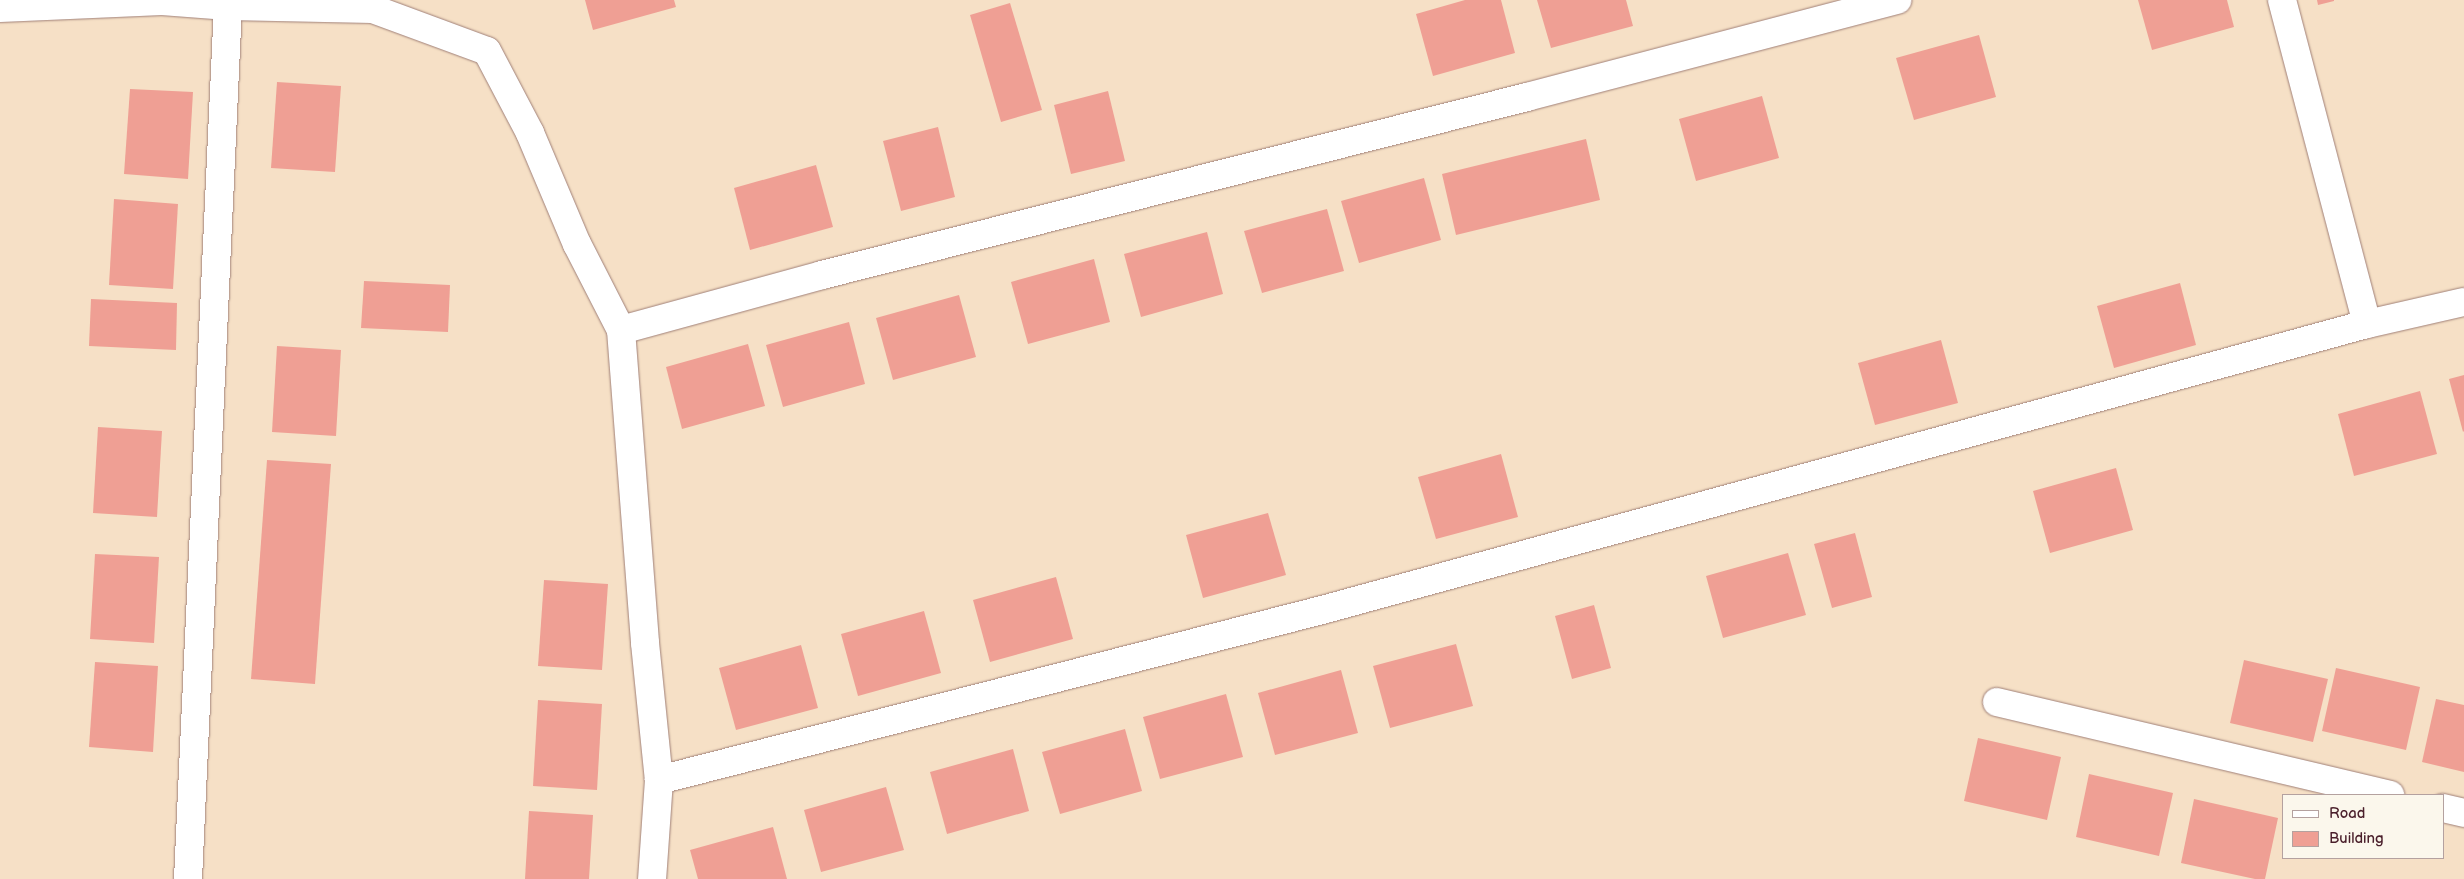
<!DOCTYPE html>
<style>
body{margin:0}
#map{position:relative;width:2464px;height:879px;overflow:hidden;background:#f6e0c6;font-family:"Balsamiq Sans",sans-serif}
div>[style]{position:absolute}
.building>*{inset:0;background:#ef9f94}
.roads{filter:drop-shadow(0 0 1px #a08078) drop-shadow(0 0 1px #a08078)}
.minor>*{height:28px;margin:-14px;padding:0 14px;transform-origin:14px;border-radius:14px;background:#fff}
span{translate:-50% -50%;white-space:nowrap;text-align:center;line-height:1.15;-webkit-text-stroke:4px #fbf7ec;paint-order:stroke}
.legend{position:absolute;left:2282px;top:794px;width:162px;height:65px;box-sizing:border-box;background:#fbf7ec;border:1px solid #b4a19f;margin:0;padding:6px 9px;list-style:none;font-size:15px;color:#4a1f2b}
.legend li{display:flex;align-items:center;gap:10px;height:25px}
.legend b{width:25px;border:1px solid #b4a19f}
</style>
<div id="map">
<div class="building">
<i style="clip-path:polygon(585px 0,674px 0,676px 7px,593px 30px)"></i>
<i style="clip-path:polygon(1465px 0,1501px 0,1515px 53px,1433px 76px,1416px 14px)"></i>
<i style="clip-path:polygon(1537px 0,1626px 0,1633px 26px,1551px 48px)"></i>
<i style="clip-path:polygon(2138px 0,2227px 0,2234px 27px,2152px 50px)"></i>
<i style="clip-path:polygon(2317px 0,2334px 0,2334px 1px,2318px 5px)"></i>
<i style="clip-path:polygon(1010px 3px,1042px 110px,1001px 122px,970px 15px)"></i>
<i style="clip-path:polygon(1979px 35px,1996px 97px,1914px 120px,1896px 58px)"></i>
<i style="clip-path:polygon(277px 82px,341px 86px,335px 172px,271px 168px)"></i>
<i style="clip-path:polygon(130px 89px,193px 92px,188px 179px,124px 174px)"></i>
<i style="clip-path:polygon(1108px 91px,1125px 161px,1071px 174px,1054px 105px)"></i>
<i style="clip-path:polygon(1762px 96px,1779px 158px,1696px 181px,1679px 119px)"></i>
<i style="clip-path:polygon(938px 127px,955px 197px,901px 211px,883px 141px)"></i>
<i style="clip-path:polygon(1586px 139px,1600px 200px,1456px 235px,1442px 174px)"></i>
<i style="clip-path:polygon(816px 165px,833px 227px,750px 250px,734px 188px)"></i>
<i style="clip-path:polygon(1424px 178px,1441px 240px,1359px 263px,1341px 201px)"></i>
<i style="clip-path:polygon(114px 199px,178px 204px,173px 289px,109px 285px)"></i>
<i style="clip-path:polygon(1327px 209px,1344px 271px,1262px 293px,1244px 231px)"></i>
<i style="clip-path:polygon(1207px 232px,1223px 294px,1141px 317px,1124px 254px)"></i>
<i style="clip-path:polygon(1094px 259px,1110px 322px,1028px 344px,1011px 282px)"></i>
<i style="clip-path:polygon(364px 281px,450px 285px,448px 332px,361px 328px)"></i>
<i style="clip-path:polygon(2180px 283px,2196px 345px,2114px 368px,2097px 306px)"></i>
<i style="clip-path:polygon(959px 295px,976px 357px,893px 380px,876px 318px)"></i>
<i style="clip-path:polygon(91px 299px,177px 303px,176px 350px,89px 346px)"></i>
<i style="clip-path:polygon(849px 322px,865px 384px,783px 407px,766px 345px)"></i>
<i style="clip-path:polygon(1941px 340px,1958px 403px,1875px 425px,1858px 363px)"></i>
<i style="clip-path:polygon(748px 344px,765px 406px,682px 429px,666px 367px)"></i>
<i style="clip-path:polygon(277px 346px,341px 350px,336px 436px,272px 432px)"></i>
<i style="clip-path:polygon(2464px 375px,2464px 431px,2463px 432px,2449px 379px)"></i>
<i style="clip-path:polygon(2420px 391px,2437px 454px,2354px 476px,2338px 414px)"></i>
<i style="clip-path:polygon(98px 427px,162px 431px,157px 517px,93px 513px)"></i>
<i style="clip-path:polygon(1501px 454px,1518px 517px,1436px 539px,1418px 477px)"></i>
<i style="clip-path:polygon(267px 460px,331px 464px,315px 684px,251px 679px)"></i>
<i style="clip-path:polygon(2116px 468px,2133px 530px,2050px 553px,2033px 491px)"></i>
<i style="clip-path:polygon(1268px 513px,1286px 575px,1203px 598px,1186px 535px)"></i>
<i style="clip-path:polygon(1855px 533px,1872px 597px,1832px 608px,1814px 544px)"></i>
<i style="clip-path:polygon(1788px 553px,1806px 615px,1723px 638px,1706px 576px)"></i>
<i style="clip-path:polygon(95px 554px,159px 557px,154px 643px,90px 639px)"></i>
<i style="clip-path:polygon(1056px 577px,1073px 639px,990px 662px,973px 600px)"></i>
<i style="clip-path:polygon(544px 580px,608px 584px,602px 670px,538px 666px)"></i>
<i style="clip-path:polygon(1594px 605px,1611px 668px,1572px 679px,1555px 616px)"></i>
<i style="clip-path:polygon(924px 611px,941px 673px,858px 696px,841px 634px)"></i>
<i style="clip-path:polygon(1456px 644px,1473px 706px,1390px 728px,1373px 666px)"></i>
<i style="clip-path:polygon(801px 645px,818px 708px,736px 730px,719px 668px)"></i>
<i style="clip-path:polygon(2244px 660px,2328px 679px,2313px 742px,2230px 723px)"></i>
<i style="clip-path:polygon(95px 662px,158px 666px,153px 752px,89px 747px)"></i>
<i style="clip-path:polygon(2336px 668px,2420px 687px,2406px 750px,2322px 731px)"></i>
<i style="clip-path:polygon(1341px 670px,1358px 733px,1275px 755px,1258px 693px)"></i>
<i style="clip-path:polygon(1226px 694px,1243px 757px,1160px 779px,1143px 717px)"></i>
<i style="clip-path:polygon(2436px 699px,2464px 705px,2464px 772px,2422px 762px)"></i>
<i style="clip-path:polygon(538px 700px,602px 704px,597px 790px,533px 786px)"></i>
<i style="clip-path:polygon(1125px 729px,1142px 791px,1060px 814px,1042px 752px)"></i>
<i style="clip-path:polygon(1978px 738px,2061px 757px,2047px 820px,1964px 801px)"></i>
<i style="clip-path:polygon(1013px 749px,1029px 811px,947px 834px,930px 772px)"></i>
<i style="clip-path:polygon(2089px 774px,2173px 793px,2159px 856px,2076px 837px)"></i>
<i style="clip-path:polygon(886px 787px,904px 850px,821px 872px,804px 810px)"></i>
<i style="clip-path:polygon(2194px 799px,2278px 818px,2265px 879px,2255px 879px,2181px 863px)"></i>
<i style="clip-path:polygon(529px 811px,593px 815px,589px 879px,525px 879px)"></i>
<i style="clip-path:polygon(773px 827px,787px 879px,698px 879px,690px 850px)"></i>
</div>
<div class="roads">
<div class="minor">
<i style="left:0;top:8px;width:162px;rotate:-2.5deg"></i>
<i style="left:162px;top:1px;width:66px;rotate:4.3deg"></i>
<i style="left:228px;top:6px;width:145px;rotate:1.2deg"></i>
<i style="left:373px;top:9px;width:121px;rotate:20.2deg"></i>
<i style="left:487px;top:51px;width:93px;rotate:62.3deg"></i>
<i style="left:530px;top:133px;width:121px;rotate:67.1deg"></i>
<i style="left:577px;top:244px;width:97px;rotate:62.9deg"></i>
<i style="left:621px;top:330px;width:314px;rotate:85.6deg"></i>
<i style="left:645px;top:643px;width:138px;rotate:84.2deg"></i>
<i style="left:659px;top:780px;width:99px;rotate:94deg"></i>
<i style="left:2367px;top:324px;width:99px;rotate:-12.8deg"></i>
<i style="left:621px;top:330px;width:208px;rotate:-15.3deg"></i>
<i style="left:822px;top:275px;width:727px;rotate:-14.17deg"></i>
<i style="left:1527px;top:97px;width:383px;rotate:-14.7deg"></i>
<i style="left:1997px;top:702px;width:404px;rotate:13.3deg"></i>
<i style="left:659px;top:780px;width:684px;rotate:-14.38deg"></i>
<i style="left:1322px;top:610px;width:1083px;rotate:-15.31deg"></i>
<i style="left:2367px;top:324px;width:335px;rotate:-104.7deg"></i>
<i style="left:2443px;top:808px;width:22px;rotate:13deg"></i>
<i style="left:188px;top:879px;width:874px;rotate:-87.38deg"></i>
</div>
</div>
<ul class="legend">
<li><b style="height:6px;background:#fff"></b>Road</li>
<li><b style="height:14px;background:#ef9f94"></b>Building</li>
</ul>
</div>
